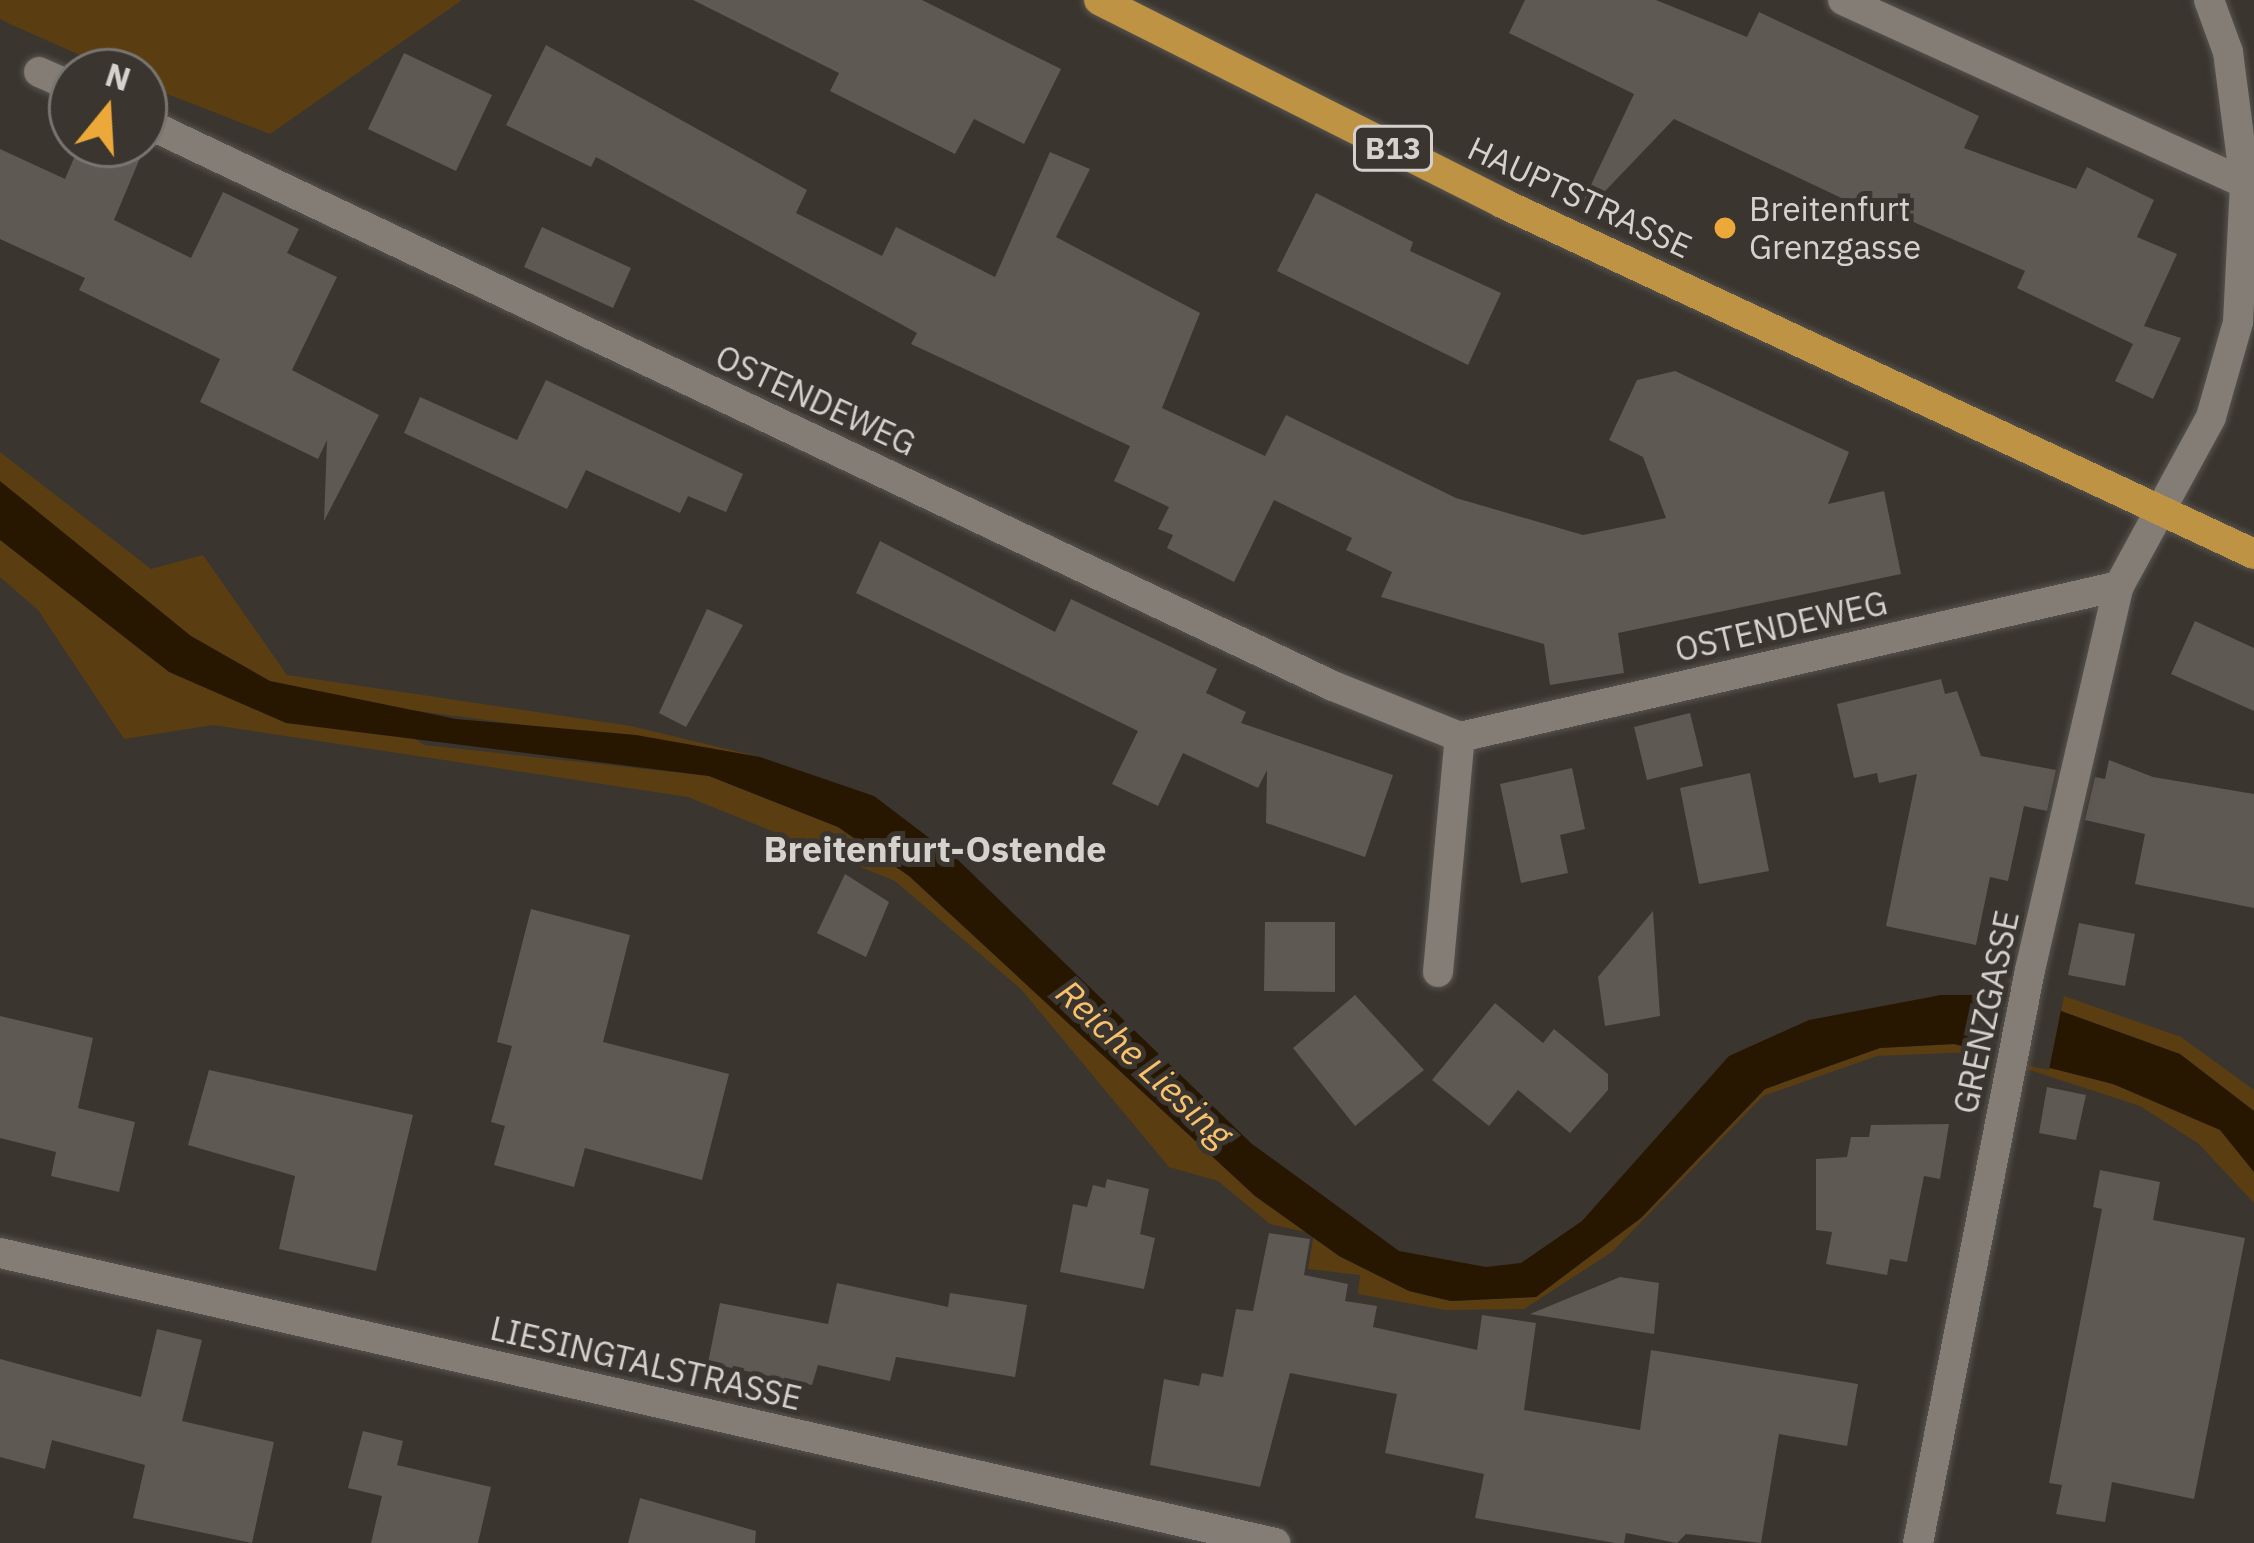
<!DOCTYPE html>
<style>
body{margin:0}
#map{position:relative;width:2254px;height:1543px;overflow:hidden;background:#3a352f;font-family:"IBM Plex Sans",sans-serif}
div>[style]{position:absolute}
.green>*{inset:0;background:#5a3e12}
.water>*{inset:0;background:#281700}
.pier>*{inset:0;background:#3a352f}
.building>*{inset:0;background:#5e5953}
.roads{filter:drop-shadow(0 0 3px #57534e) drop-shadow(0 0 3px #57534e)}
.minor>*{height:30px;margin:-15px;padding:0 15px;transform-origin:15px;border-radius:15px;background:#837d76}
.major>*{height:30px;margin:-15px;padding:0 15px;transform-origin:15px;border-radius:15px;background:#bf9344}
.dots>*{width:33px;height:33px;translate:-50% -50%;box-sizing:border-box;border:6px solid #3a352f;border-radius:50%}
span{translate:-50% -50%;white-space:nowrap;text-align:center;line-height:1.15;-webkit-text-stroke:10px #3a352f;paint-order:stroke}
.shield-label span{padding:3px 9px;background:#3a352f;border:3px solid;border-radius:9px;-webkit-text-stroke-width:0}
.shield-label{font-size:30px;color:#d5d2ce;font-weight:700}
.street-label{font-size:33px;color:#d5d2ce}
.poi-label{font-size:33px;color:#d5d2ce}
.left{translate:0 -50%;text-align:left}
.neighbourhood-label{font-size:36px;color:#d5d2ce;font-weight:700}
.water-label{font-size:36px;color:#fac16d;font-style:italic}
.north{position:absolute;left:48px;top:48px;width:120px;height:120px;box-sizing:border-box;background:#3a352f;border:3px solid #78746f;border-radius:50%;rotate:18deg;font-size:33px;font-weight:700;line-height:48px;text-align:center;color:#d5d2ce}
.north::after{content:'';display:block;margin:auto;width:42px;height:54px;background:#eca93a;clip-path:polygon(50% 0,100% 100%,50% 72%,0 100%)}
</style>
<div id="map">
<div class="green">
<i style="clip-path:polygon(0 0,462px 0,270px 134px,144px 85px,144px 72px,118px 72px,10px 24px,0 19px)"></i>
<i style="clip-path:polygon(0 452px,151px 569px,203px 555px,287px 675px,631px 726px,760px 757px,366px 704px,424px 745px,709px 776px,838px 827px,909px 876px,1255px 1196px,1315px 1234px,1339px 1256px,1409px 1291px,1451px 1301px,1536px 1297px,1641px 1218px,1765px 1089px,1880px 1048px,1954px 1044px,2059px 1067px,2176px 1105px,2220px 1130px,2254px 1172px,2254px 1203px,2199px 1144px,2140px 1106px,1974px 1052px,1877px 1056px,1763px 1096px,1612px 1252px,1524px 1309px,1445px 1310px,1358px 1294px,1360px 1275px,1308px 1269px,1314px 1234px,1270px 1224px,1218px 1181px,1169px 1167px,1021px 989px,895px 881px,688px 797px,213px 725px,124px 739px,38px 610px,0 577px)"></i>
<i style="clip-path:polygon(2064px 996px,2181px 1037px,2254px 1090px,2254px 1111px,2180px 1054px,2061px 1011px)"></i>
</div>
<div class="water">
<i style="clip-path:polygon(0 481px,191px 636px,270px 681px,456px 719px,636px 735px,760px 757px,874px 796px,957px 859px,1252px 1144px,1399px 1251px,1486px 1267px,1521px 1263px,1582px 1221px,1729px 1056px,1809px 1020px,1941px 995px,1986px 995px,2061px 1011px,2180px 1054px,2254px 1111px,2254px 1172px,2220px 1130px,2113px 1084px,1954px 1044px,1880px 1048px,1765px 1089px,1641px 1218px,1536px 1297px,1451px 1301px,1409px 1291px,1339px 1256px,1255px 1196px,909px 876px,838px 827px,709px 776px,286px 723px,169px 672px,0 540px)"></i>
</div>
<div class="pier">
<i style="clip-path:polygon(1987px 989px,2062px 1005px,2049px 1070px,1973px 1054px)"></i>
</div>
<div class="building">
<i style="clip-path:polygon(693px 0,922px 0,1061px 69px,1024px 144px,974px 119px,955px 154px,830px 91px,839px 73px)"></i>
<i style="clip-path:polygon(1525px 0,1656px 0,1747px 37px,1759px 12px,1979px 116px,1964px 148px,2076px 189px,2087px 167px,2154px 200px,2137px 237px,2177px 254px,2144px 326px,2181px 338px,2153px 399px,2115px 381px,2133px 344px,2017px 288px,2025px 271px,1893px 213px,1890px 221px,1674px 119px,1587px 210px,1581px 206px,1634px 94px,1509px 33px)"></i>
<i style="clip-path:polygon(546px 45px,807px 190px,796px 213px,882px 256px,896px 227px,995px 277px,1050px 152px,1090px 169px,1056px 237px,1200px 313px,1162px 408px,1265px 456px,1286px 415px,1456px 498px,1583px 535px,1666px 518px,1643px 457px,1609px 440px,1637px 380px,1675px 371px,1849px 452px,1828px 504px,1884px 491px,1901px 574px,1618px 633px,1624px 673px,1550px 685px,1544px 644px,1381px 597px,1392px 572px,1346px 550px,1352px 538px,1274px 500px,1234px 582px,1167px 548px,1173px 535px,1158px 529px,1169px 507px,1114px 481px,1130px 446px,911px 344px,917px 333px,596px 157px,591px 167px,506px 125px)"></i>
<i style="clip-path:polygon(404px 53px,492px 95px,456px 171px,368px 129px)"></i>
<i style="clip-path:polygon(80px 144px,140px 158px,114px 220px,191px 258px,223px 192px,299px 229px,287px 253px,337px 277px,292px 370px,379px 415px,324px 521px,327px 440px,318px 459px,200px 402px,220px 359px,79px 290px,85px 278px,0 239px,0 149px,65px 179px)"></i>
<i style="clip-path:polygon(1316px 193px,1413px 242px,1410px 251px,1501px 293px,1468px 365px,1277px 271px)"></i>
<i style="clip-path:polygon(542px 227px,631px 268px,613px 308px,524px 267px)"></i>
<i style="clip-path:polygon(546px 380px,743px 474px,726px 512px,688px 496px,680px 513px,586px 470px,567px 509px,404px 433px,420px 397px,517px 440px)"></i>
<i style="clip-path:polygon(880px 541px,1055px 632px,1071px 599px,1217px 669px,1206px 693px,1246px 712px,1241px 723px,1393px 775px,1365px 857px,1266px 823px,1267px 770px,1258px 788px,1183px 753px,1158px 806px,1112px 784px,1138px 731px,856px 593px)"></i>
<i style="clip-path:polygon(707px 609px,743px 625px,686px 727px,659px 713px)"></i>
<i style="clip-path:polygon(2195px 621px,2254px 648px,2254px 711px,2171px 674px)"></i>
<i style="clip-path:polygon(1941px 679px,1945px 694px,1957px 691px,1981px 756px,2056px 770px,2047px 811px,2024px 806px,2008px 881px,1990px 877px,1976px 945px,1886px 926px,1917px 774px,1879px 783px,1877px 773px,1854px 778px,1837px 704px)"></i>
<i style="clip-path:polygon(1690px 713px,1703px 766px,1647px 780px,1634px 727px)"></i>
<i style="clip-path:polygon(2109px 760px,2153px 777px,2254px 794px,2254px 908px,2135px 884px,2145px 834px,2085px 820px,2095px 777px,2105px 779px)"></i>
<i style="clip-path:polygon(1572px 768px,1585px 829px,1560px 835px,1568px 873px,1521px 883px,1500px 784px)"></i>
<i style="clip-path:polygon(1750px 773px,1769px 871px,1699px 884px,1680px 788px)"></i>
<i style="clip-path:polygon(845px 874px,889px 902px,866px 957px,817px 933px)"></i>
<i style="clip-path:polygon(531px 909px,630px 935px,603px 1042px,729px 1074px,702px 1180px,585px 1148px,574px 1187px,494px 1165px,505px 1126px,491px 1122px,512px 1046px,497px 1042px)"></i>
<i style="clip-path:polygon(1653px 911px,1660px 1016px,1605px 1026px,1598px 977px)"></i>
<i style="clip-path:polygon(1265px 922px,1335px 922px,1335px 992px,1264px 991px)"></i>
<i style="clip-path:polygon(2079px 923px,2135px 934px,2125px 986px,2068px 975px)"></i>
<i style="clip-path:polygon(1355px 995px,1424px 1070px,1355px 1126px,1293px 1048px)"></i>
<i style="clip-path:polygon(1495px 1003px,1543px 1043px,1554px 1029px,1608px 1074px,1608px 1090px,1570px 1133px,1518px 1090px,1489px 1126px,1432px 1080px)"></i>
<i style="clip-path:polygon(0 1016px,93px 1038px,78px 1108px,135px 1122px,119px 1192px,51px 1176px,56px 1152px,0 1138px)"></i>
<i style="clip-path:polygon(209px 1070px,413px 1115px,376px 1271px,279px 1249px,295px 1176px,188px 1145px)"></i>
<i style="clip-path:polygon(2047px 1087px,2086px 1095px,2076px 1140px,2039px 1133px)"></i>
<i style="clip-path:polygon(1949px 1124px,1940px 1179px,1924px 1176px,1907px 1262px,1890px 1259px,1887px 1275px,1826px 1264px,1832px 1232px,1816px 1230px,1816px 1159px,1847px 1157px,1851px 1137px,1869px 1137px,1871px 1125px)"></i>
<i style="clip-path:polygon(2100px 1170px,2160px 1182px,2153px 1220px,2245px 1238px,2194px 1499px,2112px 1482px,2105px 1522px,2056px 1514px,2062px 1485px,2049px 1483px,2102px 1209px,2093px 1207px)"></i>
<i style="clip-path:polygon(1107px 1179px,1149px 1189px,1140px 1234px,1155px 1238px,1144px 1289px,1060px 1272px,1073px 1204px,1087px 1207px,1093px 1185px,1105px 1188px)"></i>
<i style="clip-path:polygon(1269px 1233px,1310px 1239px,1304px 1275px,1348px 1284px,1345px 1301px,1377px 1306px,1373px 1327px,1477px 1350px,1482px 1315px,1536px 1323px,1524px 1410px,1640px 1430px,1651px 1350px,1858px 1384px,1847px 1446px,1779px 1434px,1761px 1543px,1686px 1534px,1677px 1543px,1626px 1533px,1624px 1543px,1615px 1543px,1475px 1518px,1484px 1474px,1385px 1453px,1397px 1394px,1290px 1373px,1260px 1487px,1150px 1465px,1164px 1379px,1199px 1386px,1202px 1373px,1223px 1377px,1236px 1309px,1253px 1311px)"></i>
<i style="clip-path:polygon(1620px 1277px,1659px 1283px,1654px 1334px,1530px 1314px)"></i>
<i style="clip-path:polygon(837px 1283px,948px 1307px,950px 1293px,1027px 1305px,1015px 1377px,896px 1357px,890px 1381px,818px 1365px,812px 1385px,708px 1363px,720px 1303px,828px 1324px)"></i>
<i style="clip-path:polygon(157px 1329px,202px 1340px,182px 1421px,274px 1442px,252px 1543px,133px 1518px,145px 1465px,52px 1440px,45px 1469px,0 1457px,0 1359px,141px 1397px)"></i>
<i style="clip-path:polygon(363px 1431px,403px 1441px,397px 1465px,491px 1487px,478px 1543px,371px 1543px,382px 1496px,348px 1488px)"></i>
<i style="clip-path:polygon(640px 1498px,756px 1531px,755px 1543px,628px 1543px)"></i>
</div>
<div class="roads">
<div class="minor">
<i style="left:1843px;top:0;width:442px;rotate:24.5deg"></i>
<i style="left:39px;top:72px;width:36px;rotate:24deg"></i>
<i style="left:144px;top:122px;width:1316px;rotate:25.38deg"></i>
<i style="left:1333px;top:686px;width:137px;rotate:21.9deg"></i>
<i style="left:1460px;top:737px;width:676px;rotate:-12.91deg"></i>
<i style="left:1438px;top:972px;width:236px;rotate:-84.7deg"></i>
<i style="left:0;top:1253px;width:1308px;rotate:12.81deg"></i>
<i style="left:1918px;top:1543px;width:584px;rotate:-78.94deg"></i>
<i style="left:2030px;top:970px;width:394px;rotate:-77deg"></i>
<i style="left:2119px;top:586px;width:192px;rotate:-61.4deg"></i>
<i style="left:2211px;top:417px;width:99px;rotate:-74.1deg"></i>
<i style="left:2238px;top:322px;width:139px;rotate:-87.1deg"></i>
<i style="left:2245px;top:183px;width:132px;rotate:-97.4deg"></i>
<i style="left:2228px;top:52px;width:55px;rotate:-110.1deg"></i>
</div>
<div class="major">
<i style="left:1099px;top:0;width:451px;rotate:26.7deg"></i>
<i style="left:1502px;top:203px;width:830px;rotate:25.02deg"></i>
</div>
</div>
<div class="dots">
<i style="left:1725px;top:228px;background:#eca93a"></i>
</div>
<div class="shield-label">
<span style="left:1393px;top:148px">B13</span>
</div>
<div class="street-label">
<span style="left:1580px;top:197px;rotate:25deg">HAUPTSTRASSE</span>
<span style="left:816px;top:400px;rotate:25deg">OSTENDEWEG</span>
<span style="left:1781px;top:626px;rotate:-13deg">OSTENDEWEG</span>
<span style="left:1986px;top:1012px;rotate:-78deg">GRENZGASSE</span>
<span style="left:646px;top:1363px;rotate:13deg">LIESINGTALSTRASSE</span>
</div>
<div class="poi-label">
<span class="left" style="left:1749px;top:228px">Breitenfurt<br>Grenzgasse</span>
</div>
<div class="neighbourhood-label">
<span style="left:935px;top:849px">Breitenfurt-Ostende</span>
</div>
<div class="water-label">
<span style="left:1145px;top:1063px;rotate:43deg">Reiche Liesing</span>
</div>
<div class="north">N</div>
</div>
